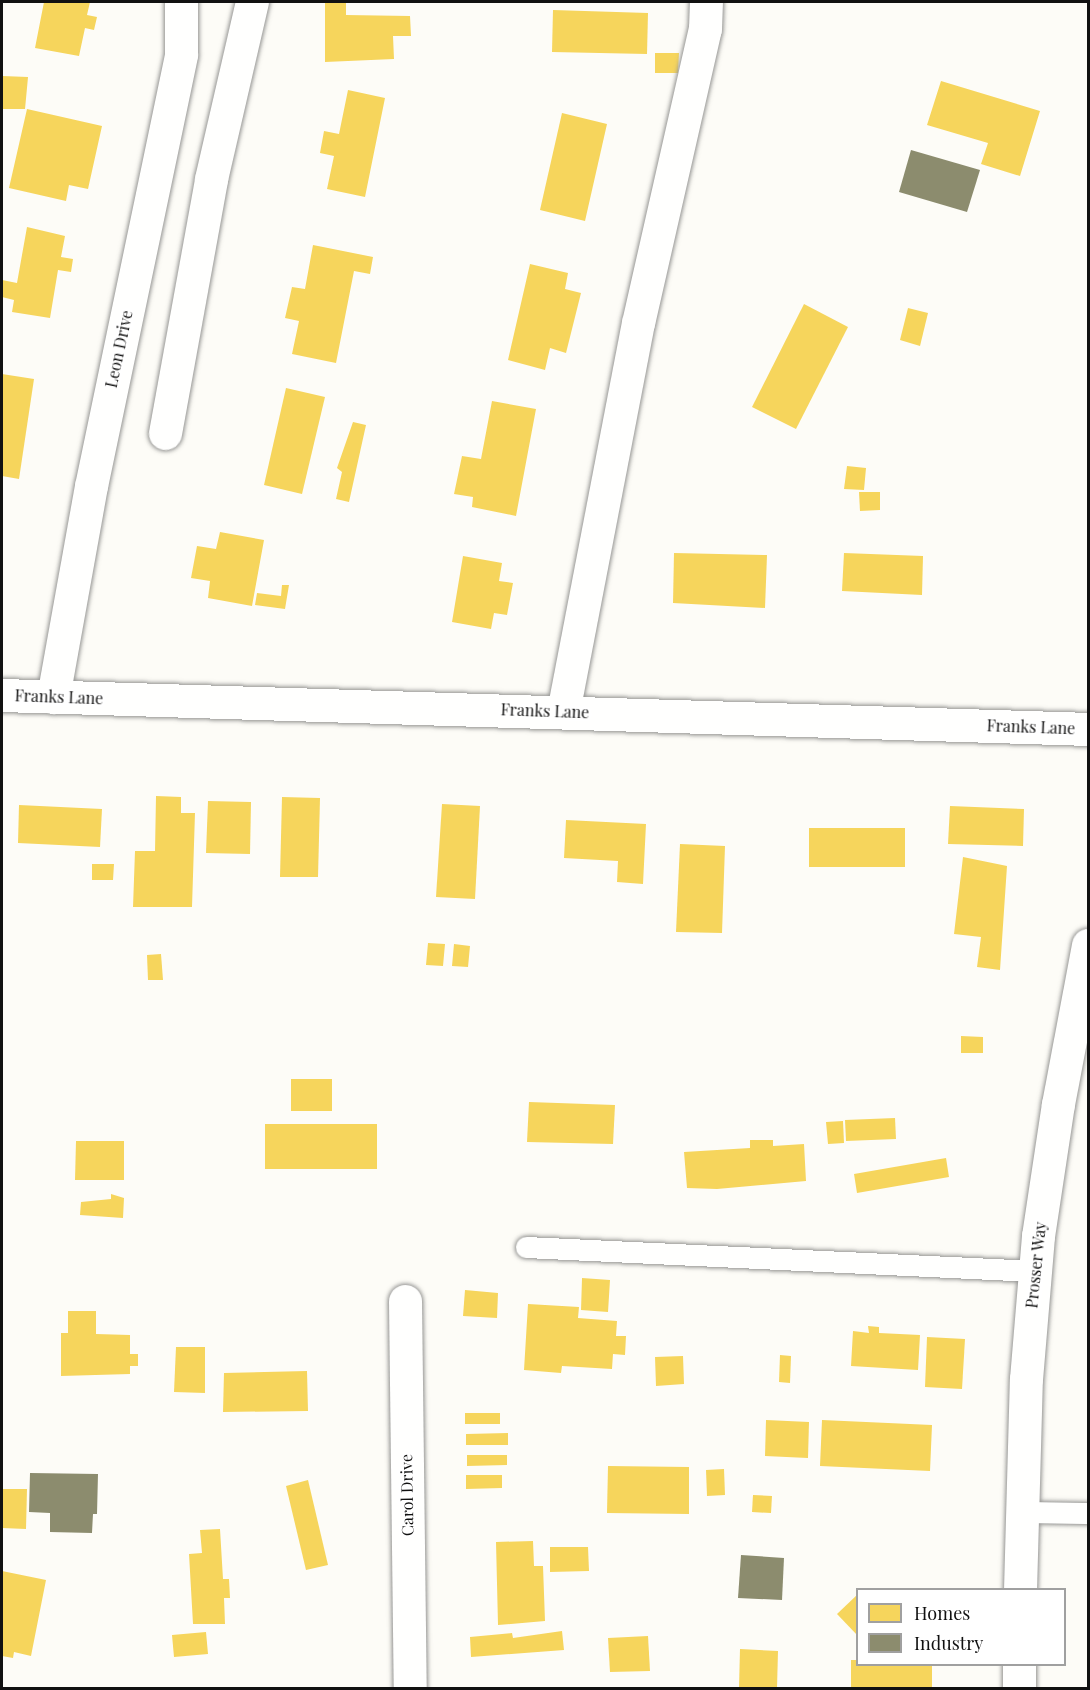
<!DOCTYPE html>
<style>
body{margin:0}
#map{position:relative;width:1090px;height:1690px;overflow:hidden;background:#fdfcf7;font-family:"Playfair Display",serif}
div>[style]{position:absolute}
.homes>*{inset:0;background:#f6d55c}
.industry>*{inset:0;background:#8c8c6e}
.roads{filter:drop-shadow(0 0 2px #979795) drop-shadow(0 0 2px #979795)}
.lane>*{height:21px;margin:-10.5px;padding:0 10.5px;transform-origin:10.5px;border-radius:10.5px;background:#fffffe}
.street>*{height:33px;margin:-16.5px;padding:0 16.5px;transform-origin:16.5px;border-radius:16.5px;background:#fffffe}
span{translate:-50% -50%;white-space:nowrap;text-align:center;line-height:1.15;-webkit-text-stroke:6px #fff;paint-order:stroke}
.street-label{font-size:16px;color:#111}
.frame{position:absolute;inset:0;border:3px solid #111;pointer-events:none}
.legend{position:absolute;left:856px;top:1588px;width:210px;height:78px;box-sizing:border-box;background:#fff;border:2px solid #a0a0a0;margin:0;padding:8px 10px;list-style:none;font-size:18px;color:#111}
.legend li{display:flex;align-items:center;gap:12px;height:30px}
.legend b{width:30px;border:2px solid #a0a0a0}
</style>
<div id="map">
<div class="homes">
<i style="clip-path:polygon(44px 2px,90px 2px,87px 15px,97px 17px,94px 30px,85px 28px,79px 56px,35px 48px)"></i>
<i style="clip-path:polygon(325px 3px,346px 3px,346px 15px,410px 16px,411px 36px,393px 36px,394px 59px,325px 62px)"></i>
<i style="clip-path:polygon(553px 10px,648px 13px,647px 54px,552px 52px)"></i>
<i style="clip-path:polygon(655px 53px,679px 53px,678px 73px,655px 73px)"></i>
<i style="clip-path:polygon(2px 76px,28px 77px,25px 109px,2px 109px)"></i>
<i style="clip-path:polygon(941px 81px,1040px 111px,1020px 176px,981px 164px,988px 143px,927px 125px)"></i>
<i style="clip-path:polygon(348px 90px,385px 98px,365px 197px,327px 189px,334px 156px,320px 153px,324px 131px,339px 134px)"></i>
<i style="clip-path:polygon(27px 109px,102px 126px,88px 189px,69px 185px,66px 201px,9px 188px)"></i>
<i style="clip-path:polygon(562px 113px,607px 124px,585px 221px,540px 210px)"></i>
<i style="clip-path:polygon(27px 227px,65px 236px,61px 257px,73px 259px,71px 272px,58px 270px,50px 318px,12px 312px,14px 300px,2px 297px,2px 280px,17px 283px)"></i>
<i style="clip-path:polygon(313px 245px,373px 257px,370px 274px,354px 271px,336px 363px,292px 354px,299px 321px,285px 318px,292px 287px,305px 289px)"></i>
<i style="clip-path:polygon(530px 264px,568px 273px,565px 289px,581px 293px,566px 353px,550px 348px,545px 370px,508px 360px)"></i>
<i style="clip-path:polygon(804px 304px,848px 327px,796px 429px,752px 407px)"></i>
<i style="clip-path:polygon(908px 308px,928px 313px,920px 346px,900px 340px)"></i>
<i style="clip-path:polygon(2px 374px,34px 379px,19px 479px,2px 476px)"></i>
<i style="clip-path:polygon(286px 388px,325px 397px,302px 494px,264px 485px)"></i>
<i style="clip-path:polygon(492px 401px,536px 409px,516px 516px,472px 507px,473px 497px,454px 494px,462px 456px,481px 459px)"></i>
<i style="clip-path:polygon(353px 422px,366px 425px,349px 502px,336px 499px,342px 472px,337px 468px)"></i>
<i style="clip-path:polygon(847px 466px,866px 468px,864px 490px,844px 489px)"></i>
<i style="clip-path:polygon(859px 492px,880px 492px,880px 510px,860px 511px)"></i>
<i style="clip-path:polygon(220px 532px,264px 540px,252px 606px,208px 598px,210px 581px,191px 578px,197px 546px,216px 549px)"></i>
<i style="clip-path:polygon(674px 553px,767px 555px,765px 608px,673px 603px)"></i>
<i style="clip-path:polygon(844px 553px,923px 556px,922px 595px,842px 591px)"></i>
<i style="clip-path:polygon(463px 556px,502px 563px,499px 581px,513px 583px,507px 615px,494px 613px,491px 629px,452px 622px)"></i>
<i style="clip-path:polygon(282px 585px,289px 585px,285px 609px,255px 605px,257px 593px,281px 596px)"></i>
<i style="clip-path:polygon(156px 796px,181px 797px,181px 813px,195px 813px,192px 907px,133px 907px,135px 851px,155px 851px)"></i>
<i style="clip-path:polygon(282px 797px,320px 798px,318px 877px,280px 877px)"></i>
<i style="clip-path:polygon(208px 801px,251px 802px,250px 854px,206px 853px)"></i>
<i style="clip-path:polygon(442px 804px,480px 806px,475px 899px,436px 897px)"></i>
<i style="clip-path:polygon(19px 805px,102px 809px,100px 847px,18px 843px)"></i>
<i style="clip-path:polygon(950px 806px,1024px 809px,1023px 846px,948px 844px)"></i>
<i style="clip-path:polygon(566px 820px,646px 824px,643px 884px,617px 882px,618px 861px,564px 858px)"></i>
<i style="clip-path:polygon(809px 828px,905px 828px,905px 867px,809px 867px)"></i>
<i style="clip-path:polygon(680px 844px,725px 846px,722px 933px,676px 932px)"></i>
<i style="clip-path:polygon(963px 857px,1007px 866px,1000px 970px,977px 967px,981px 937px,954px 934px)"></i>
<i style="clip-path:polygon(92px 864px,114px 864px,113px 880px,92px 880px)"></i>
<i style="clip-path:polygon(428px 943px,445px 944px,443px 966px,426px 965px)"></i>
<i style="clip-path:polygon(454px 944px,470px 946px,468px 967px,452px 966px)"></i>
<i style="clip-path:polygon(161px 954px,163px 980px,148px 980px,147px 955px)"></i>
<i style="clip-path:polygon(961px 1036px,983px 1037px,983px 1053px,961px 1053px)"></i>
<i style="clip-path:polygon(291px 1079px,332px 1079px,332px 1111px,291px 1111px)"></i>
<i style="clip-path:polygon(529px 1102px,615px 1105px,613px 1144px,527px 1142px)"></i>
<i style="clip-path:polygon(895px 1118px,896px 1139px,846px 1141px,845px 1120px)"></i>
<i style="clip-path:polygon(843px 1121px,844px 1143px,828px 1144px,826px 1122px)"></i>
<i style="clip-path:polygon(265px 1124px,377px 1124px,377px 1169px,265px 1169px)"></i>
<i style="clip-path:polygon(750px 1140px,773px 1140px,773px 1146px,804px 1144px,806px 1181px,717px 1189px,687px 1188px,684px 1152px,750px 1148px)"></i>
<i style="clip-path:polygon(76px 1141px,124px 1141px,124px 1180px,75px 1180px)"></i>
<i style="clip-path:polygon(946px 1158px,949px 1177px,857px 1193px,854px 1174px)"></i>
<i style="clip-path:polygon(111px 1194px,124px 1198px,123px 1218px,80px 1215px,81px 1202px,111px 1199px)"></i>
<i style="clip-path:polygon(582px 1278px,610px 1280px,608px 1312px,581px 1310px)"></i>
<i style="clip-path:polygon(465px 1290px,498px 1293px,497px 1318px,463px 1316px)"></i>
<i style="clip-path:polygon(528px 1304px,579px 1307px,578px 1318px,617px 1321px,616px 1336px,626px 1336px,625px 1355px,613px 1354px,612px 1369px,562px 1366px,561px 1373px,524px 1370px)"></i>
<i style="clip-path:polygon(68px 1311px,96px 1311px,96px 1334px,130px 1335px,130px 1354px,138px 1354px,138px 1366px,130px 1366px,130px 1374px,61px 1376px,61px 1333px,68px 1333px)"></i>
<i style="clip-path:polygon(868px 1326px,879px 1327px,879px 1333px,920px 1335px,918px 1370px,851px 1366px,853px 1331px,869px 1333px)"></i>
<i style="clip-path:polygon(927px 1337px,965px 1339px,962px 1389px,925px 1387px)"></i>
<i style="clip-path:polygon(176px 1347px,205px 1347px,205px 1393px,174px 1392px)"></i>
<i style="clip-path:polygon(780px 1355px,791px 1356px,790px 1383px,779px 1382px)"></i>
<i style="clip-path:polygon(683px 1356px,684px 1384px,656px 1386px,655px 1357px)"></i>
<i style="clip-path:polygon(307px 1371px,308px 1411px,223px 1412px,224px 1373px)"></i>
<i style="clip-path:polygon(465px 1413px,500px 1413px,500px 1424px,465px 1424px)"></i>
<i style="clip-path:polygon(766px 1420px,809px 1422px,808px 1458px,765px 1456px)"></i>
<i style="clip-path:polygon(822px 1420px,932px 1425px,930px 1471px,820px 1466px)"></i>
<i style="clip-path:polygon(508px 1433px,508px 1445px,466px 1445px,466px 1434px)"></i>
<i style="clip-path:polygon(467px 1455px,507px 1455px,507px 1465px,467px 1466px)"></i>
<i style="clip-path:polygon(608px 1466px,689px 1467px,689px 1514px,607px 1513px)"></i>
<i style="clip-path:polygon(724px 1469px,725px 1495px,707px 1496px,706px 1470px)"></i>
<i style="clip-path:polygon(466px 1475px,502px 1475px,502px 1488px,466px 1489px)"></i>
<i style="clip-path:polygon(308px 1480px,328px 1565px,306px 1570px,286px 1486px)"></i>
<i style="clip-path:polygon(2px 1489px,27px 1489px,26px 1529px,2px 1528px)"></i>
<i style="clip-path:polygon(753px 1495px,772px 1496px,771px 1513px,752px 1512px)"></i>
<i style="clip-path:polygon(220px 1529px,223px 1579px,229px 1579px,230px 1598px,224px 1598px,225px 1624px,193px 1624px,189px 1554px,202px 1553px,200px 1530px)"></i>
<i style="clip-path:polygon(533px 1541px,534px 1566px,543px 1566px,545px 1621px,498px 1625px,496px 1542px)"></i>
<i style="clip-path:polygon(550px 1547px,588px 1547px,589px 1571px,550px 1572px)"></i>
<i style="clip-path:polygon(2px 1571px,46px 1580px,31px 1656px,14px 1652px,13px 1658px,2px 1656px)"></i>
<i style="clip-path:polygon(858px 1594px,858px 1636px,837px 1614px)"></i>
<i style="clip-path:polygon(562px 1631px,564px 1650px,471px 1657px,470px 1637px,512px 1633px,513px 1638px)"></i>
<i style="clip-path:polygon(206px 1632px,208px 1654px,174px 1657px,172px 1635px)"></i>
<i style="clip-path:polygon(648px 1636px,650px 1671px,610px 1672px,608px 1638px)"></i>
<i style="clip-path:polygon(740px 1649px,778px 1651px,777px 1688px,739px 1688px)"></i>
<i style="clip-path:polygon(851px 1660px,858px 1660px,858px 1664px,932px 1664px,932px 1688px,851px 1688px)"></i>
</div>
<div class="industry">
<i style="clip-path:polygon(911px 150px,980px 170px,967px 212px,899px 192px)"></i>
<i style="clip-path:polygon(30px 1473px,98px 1474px,97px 1514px,93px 1514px,92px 1533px,50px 1532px,50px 1513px,29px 1512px)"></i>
<i style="clip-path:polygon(741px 1555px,784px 1558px,782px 1600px,738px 1598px)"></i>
</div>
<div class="roads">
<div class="lane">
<i style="left:526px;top:1247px;width:510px;rotate:2.7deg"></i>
<i style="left:1022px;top:1512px;width:66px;rotate:0.9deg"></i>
</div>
<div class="street">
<i style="left:165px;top:433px;width:258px;rotate:-79.7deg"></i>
<i style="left:211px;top:179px;width:182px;rotate:-77deg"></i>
<i style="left:2px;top:695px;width:1087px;rotate:1.79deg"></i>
<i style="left:53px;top:697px;width:214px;rotate:-79.8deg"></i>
<i style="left:91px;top:486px;width:441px;rotate:-78.2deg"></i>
<i style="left:181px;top:54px;width:52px;rotate:-90deg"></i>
<i style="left:563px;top:712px;width:396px;rotate:-79.1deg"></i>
<i style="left:638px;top:323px;width:302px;rotate:-77.2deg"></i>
<i style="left:705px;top:29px;width:27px;rotate:-88deg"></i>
<i style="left:405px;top:1301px;width:387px;rotate:89.3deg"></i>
<i style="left:1020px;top:1590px;width:211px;rotate:-88.4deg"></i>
<i style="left:1026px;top:1379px;width:144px;rotate:-85.2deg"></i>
<i style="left:1038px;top:1236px;width:134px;rotate:-81.4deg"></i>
<i style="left:1058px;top:1104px;width:162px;rotate:-79.3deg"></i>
<i style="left:1019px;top:1688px;width:24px;rotate:-90deg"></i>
</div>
</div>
<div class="street-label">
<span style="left:119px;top:349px;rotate:-78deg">Leon Drive</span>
<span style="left:59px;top:697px;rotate:2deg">Franks Lane</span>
<span style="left:545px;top:711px;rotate:2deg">Franks Lane</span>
<span style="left:1031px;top:727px;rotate:2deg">Franks Lane</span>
<span style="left:1036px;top:1265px;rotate:-84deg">Prosser Way</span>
<span style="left:407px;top:1495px;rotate:-91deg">Carol Drive</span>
</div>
<div class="frame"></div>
<ul class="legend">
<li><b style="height:16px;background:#f6d55c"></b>Homes</li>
<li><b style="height:16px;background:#8c8c6e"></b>Industry</li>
</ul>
</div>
